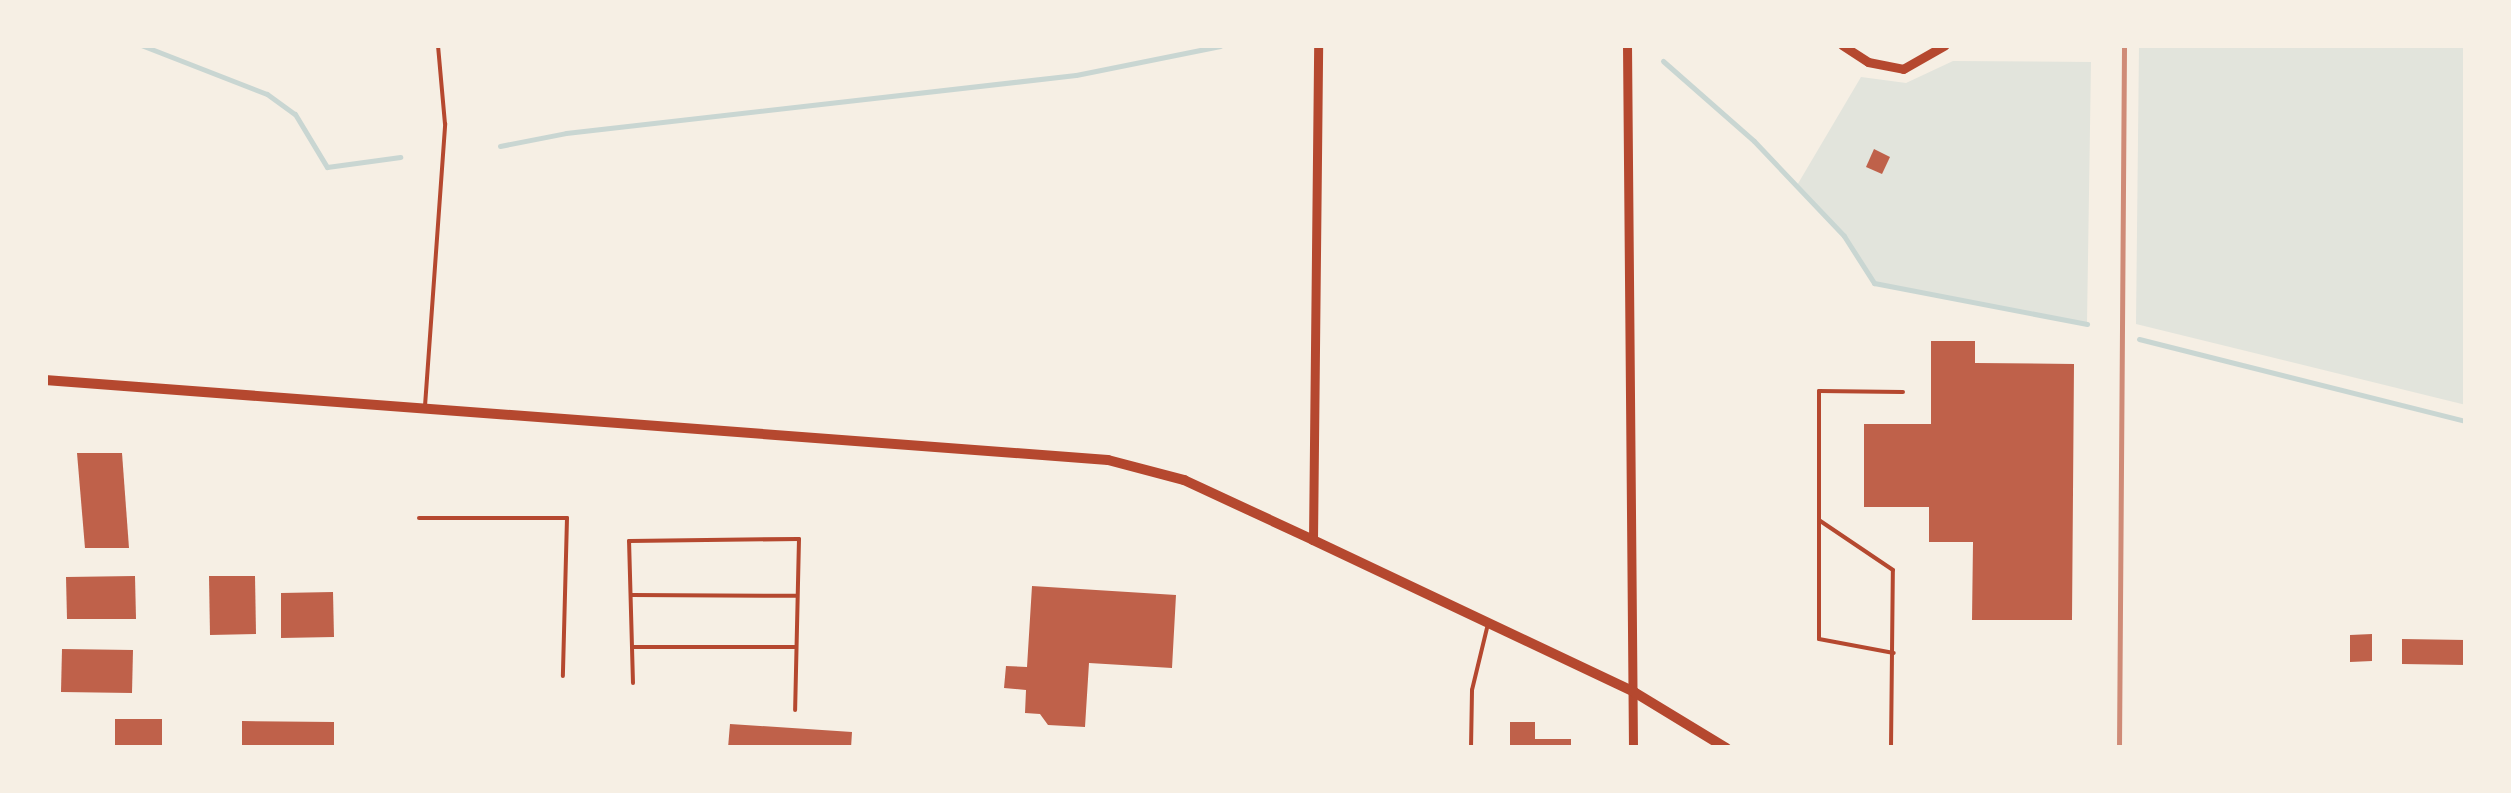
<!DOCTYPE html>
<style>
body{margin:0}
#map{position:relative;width:2511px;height:793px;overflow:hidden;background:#f6efe4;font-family:Helvetica,sans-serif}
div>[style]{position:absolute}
.green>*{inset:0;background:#e2e4dc}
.stream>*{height:5px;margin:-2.5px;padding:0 2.5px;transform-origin:2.5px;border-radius:2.5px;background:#c9d6d2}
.building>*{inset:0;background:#bf614a}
.service>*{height:4px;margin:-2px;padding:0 2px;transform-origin:2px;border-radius:2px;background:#b5482f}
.minor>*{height:9px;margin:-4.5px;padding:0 4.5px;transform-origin:4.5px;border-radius:4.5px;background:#b5482f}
.tertiary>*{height:10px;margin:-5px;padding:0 5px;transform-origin:5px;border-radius:5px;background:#b5482f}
.rail>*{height:5px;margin:-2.5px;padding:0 2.5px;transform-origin:2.5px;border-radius:2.5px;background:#cf8b77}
span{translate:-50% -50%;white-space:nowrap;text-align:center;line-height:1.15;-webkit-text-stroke:10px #f6efe4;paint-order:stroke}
.frame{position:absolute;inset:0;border:48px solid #f6efe4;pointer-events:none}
</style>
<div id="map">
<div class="green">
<i style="clip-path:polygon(2139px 45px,2466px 45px,2466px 405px,2136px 324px)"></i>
<i style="clip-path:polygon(1953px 61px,2091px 62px,2087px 324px,1874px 283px,1844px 236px,1796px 187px,1861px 77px,1906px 83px)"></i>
</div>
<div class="stream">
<i style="left:141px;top:45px;width:135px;rotate:21.3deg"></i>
<i style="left:267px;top:94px;width:34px;rotate:36deg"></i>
<i style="left:295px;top:114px;width:62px;rotate:58.9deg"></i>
<i style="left:327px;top:167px;width:74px;rotate:-7.8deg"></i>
<i style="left:1663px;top:61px;width:121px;rotate:41.3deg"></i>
<i style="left:1754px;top:141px;width:131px;rotate:46.5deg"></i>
<i style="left:1844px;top:236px;width:56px;rotate:57.4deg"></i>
<i style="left:1874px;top:283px;width:217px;rotate:10.9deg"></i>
<i style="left:500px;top:146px;width:67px;rotate:-11.1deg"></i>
<i style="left:566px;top:133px;width:513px;rotate:-6.49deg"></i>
<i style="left:1076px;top:75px;width:147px;rotate:-11.4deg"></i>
<i style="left:2139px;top:339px;width:337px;rotate:14.1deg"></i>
</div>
<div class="building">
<i style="clip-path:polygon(1874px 149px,1890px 157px,1882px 174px,1866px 167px)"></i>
<i style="clip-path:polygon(1931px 341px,1975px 341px,1975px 363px,2074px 364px,2072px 620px,1972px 620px,1973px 542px,1929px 542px,1929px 507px,1864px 507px,1864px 424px,1931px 424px)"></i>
<i style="clip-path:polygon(77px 453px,122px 453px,129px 548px,85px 548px)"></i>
<i style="clip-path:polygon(135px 576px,136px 619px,67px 619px,66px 577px)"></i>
<i style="clip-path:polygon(209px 576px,255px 576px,256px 634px,210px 635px)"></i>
<i style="clip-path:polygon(1032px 586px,1176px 595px,1172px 668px,1089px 663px,1085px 727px,1048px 725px,1040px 714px,1025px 713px,1026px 690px,1004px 688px,1006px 666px,1027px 667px)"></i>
<i style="clip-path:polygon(333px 592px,334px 637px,281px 638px,281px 593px)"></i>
<i style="clip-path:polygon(2372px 634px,2372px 661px,2350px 662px,2350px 635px)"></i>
<i style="clip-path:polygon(2402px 639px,2466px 640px,2466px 665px,2402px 664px)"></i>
<i style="clip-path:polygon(62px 649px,133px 650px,132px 693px,61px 692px)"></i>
<i style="clip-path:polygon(115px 719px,162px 719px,162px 748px,115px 748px)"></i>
<i style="clip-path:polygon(242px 721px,334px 722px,334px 748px,242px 748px)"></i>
<i style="clip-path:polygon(1510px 722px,1535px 722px,1535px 739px,1571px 739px,1571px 748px,1510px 748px)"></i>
<i style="clip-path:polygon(730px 724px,852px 732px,851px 748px,728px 748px)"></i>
</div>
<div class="service">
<i style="left:425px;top:406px;width:283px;rotate:-85.9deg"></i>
<i style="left:445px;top:124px;width:79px;rotate:-95.1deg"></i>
<i style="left:419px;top:518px;width:148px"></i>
<i style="left:567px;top:518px;width:158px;rotate:91.5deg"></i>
<i style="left:1819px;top:520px;width:119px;rotate:90deg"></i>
<i style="left:1819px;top:639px;width:76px;rotate:10.6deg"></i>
<i style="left:632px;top:595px;width:165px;rotate:0.3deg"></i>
<i style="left:632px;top:647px;width:164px"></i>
<i style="left:633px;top:683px;width:142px;rotate:-91.6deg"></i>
<i style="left:629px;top:541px;width:170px;rotate:-0.7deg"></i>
<i style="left:799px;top:539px;width:171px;rotate:91.3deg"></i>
<i style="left:1471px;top:748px;width:58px;rotate:-89deg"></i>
<i style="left:1472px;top:690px;width:64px;rotate:-76.4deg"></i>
<i style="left:1891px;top:748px;width:178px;rotate:-89.4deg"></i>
<i style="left:1893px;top:570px;width:89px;rotate:-146deg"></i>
<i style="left:1819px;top:520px;width:129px;rotate:-90deg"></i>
<i style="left:1819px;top:391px;width:84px;rotate:0.7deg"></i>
</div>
<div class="minor">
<i style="left:1627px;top:45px;width:703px;rotate:89.51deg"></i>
<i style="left:1842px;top:45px;width:31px;rotate:33deg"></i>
<i style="left:1868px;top:62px;width:36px;rotate:11deg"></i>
<i style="left:1903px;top:69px;width:48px;rotate:-29.7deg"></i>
<i style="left:1313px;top:540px;width:495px;rotate:-89.4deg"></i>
</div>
<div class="tertiary">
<i style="left:45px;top:380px;width:1066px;rotate:4.3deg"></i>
<i style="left:1108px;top:460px;width:79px;rotate:14.7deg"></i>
<i style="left:1184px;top:480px;width:142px;rotate:24.9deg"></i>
<i style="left:1313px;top:540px;width:355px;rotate:25.3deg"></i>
<i style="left:1634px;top:692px;width:108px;rotate:31.3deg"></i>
</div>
<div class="rail">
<i style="left:2119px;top:748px;width:703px;rotate:-89.59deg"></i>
</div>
<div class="frame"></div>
</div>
